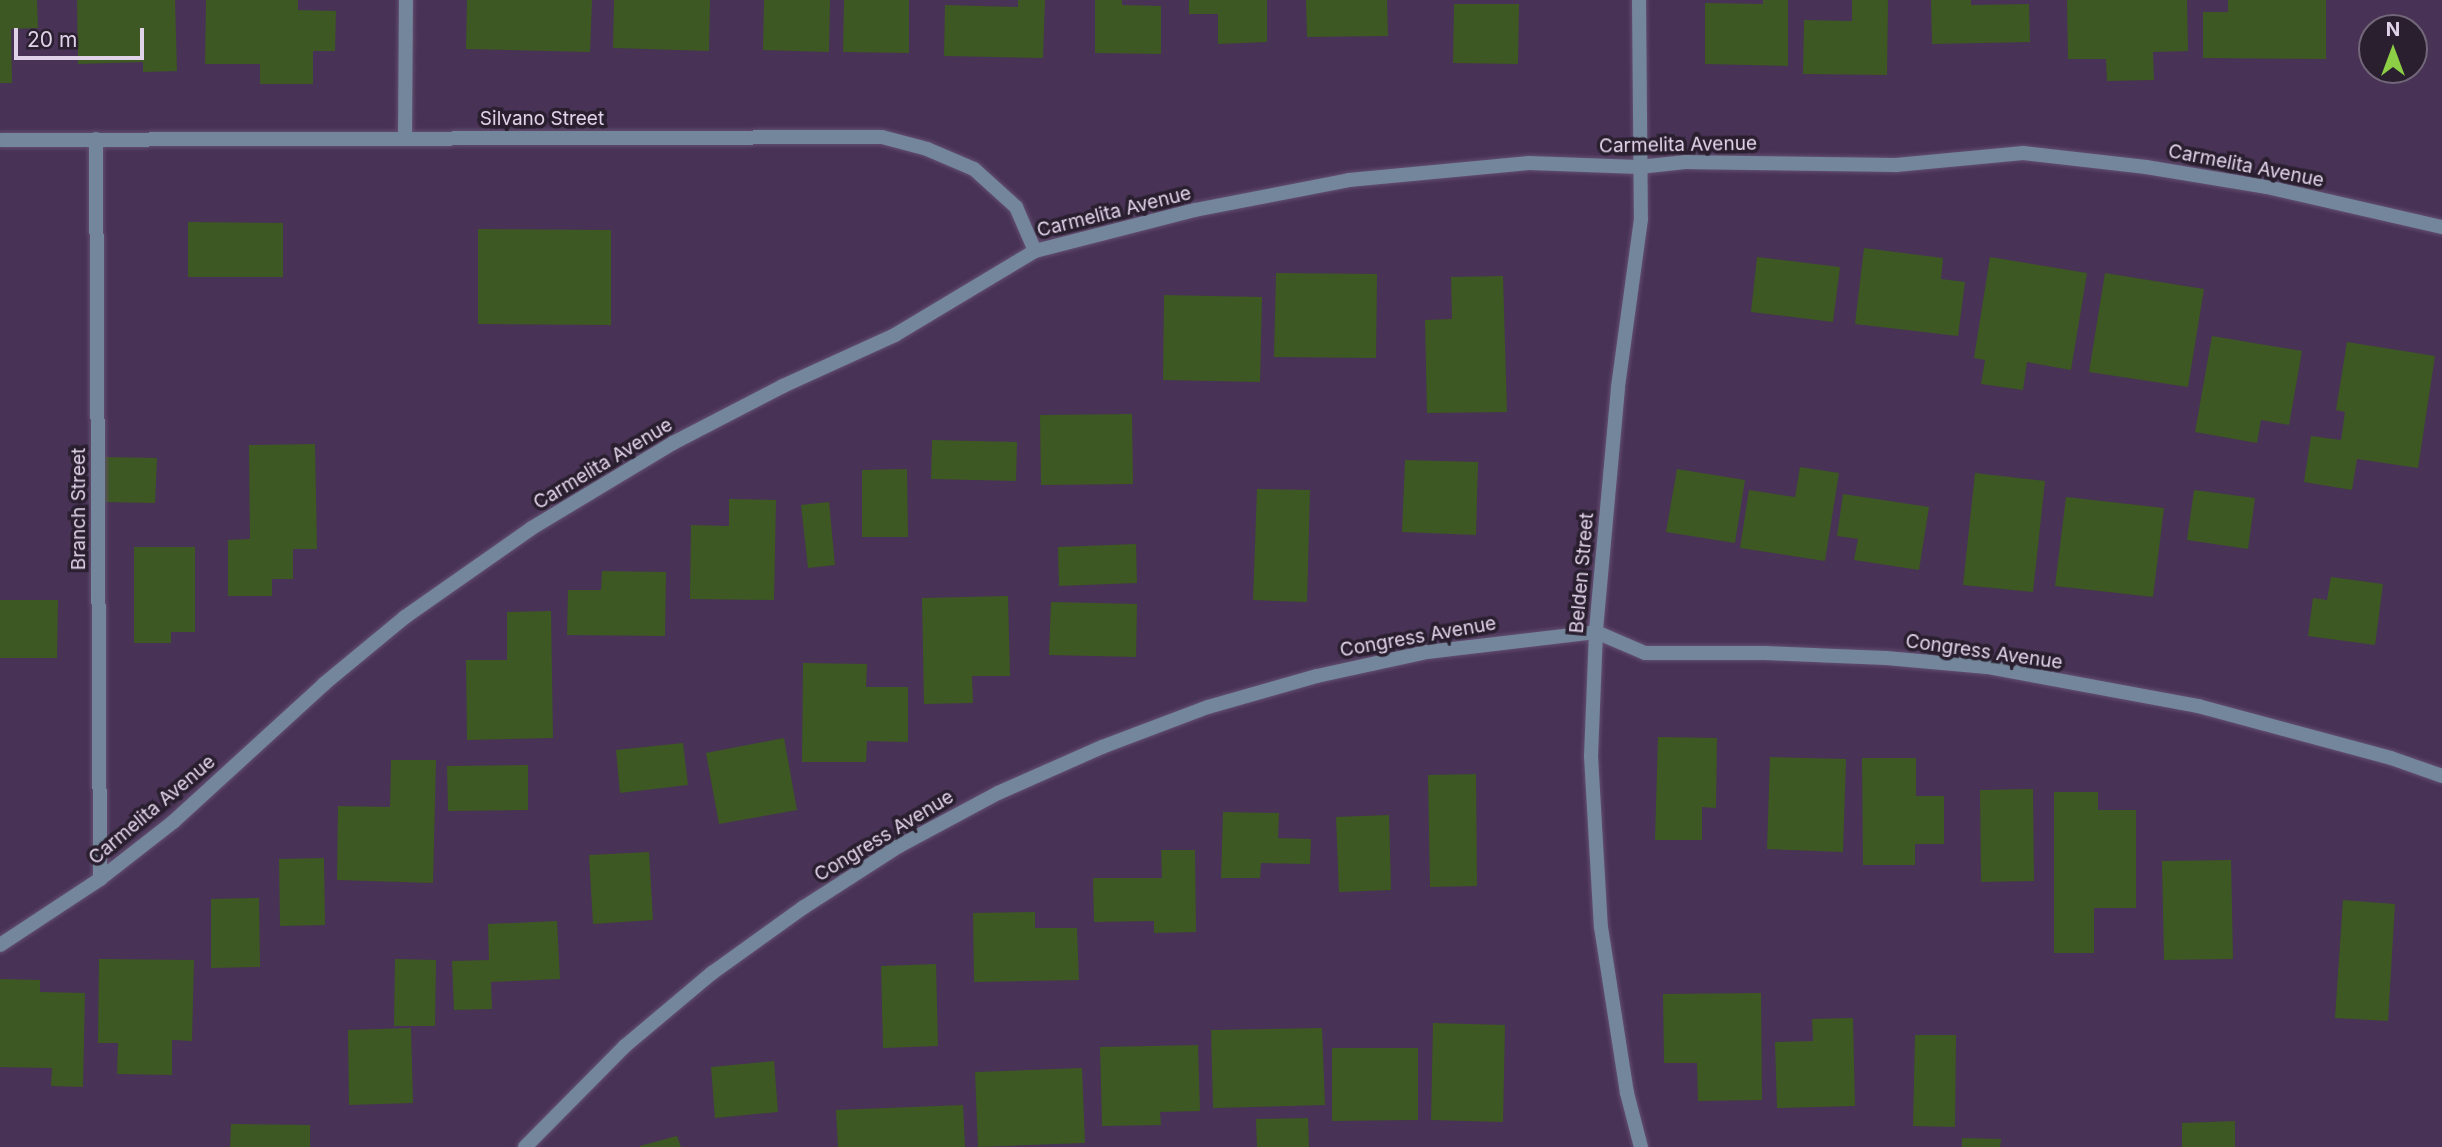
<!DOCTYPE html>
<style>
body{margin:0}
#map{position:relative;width:2442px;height:1147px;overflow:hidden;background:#483255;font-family:Inter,sans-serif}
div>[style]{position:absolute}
.building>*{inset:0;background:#3d5823}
.roads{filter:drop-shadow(0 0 2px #634f70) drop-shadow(0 0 2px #634f70)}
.street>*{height:14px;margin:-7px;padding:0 7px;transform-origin:7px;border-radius:7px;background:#74869b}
span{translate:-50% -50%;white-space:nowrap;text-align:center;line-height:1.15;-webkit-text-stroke:7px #291f2f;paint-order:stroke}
.street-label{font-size:19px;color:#e0d3e9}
.north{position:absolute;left:2358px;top:14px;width:70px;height:70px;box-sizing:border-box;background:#291f2f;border:2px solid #726779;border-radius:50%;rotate:0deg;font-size:19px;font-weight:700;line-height:28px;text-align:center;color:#e0d3e9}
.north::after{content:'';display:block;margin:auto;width:24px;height:32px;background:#8cce45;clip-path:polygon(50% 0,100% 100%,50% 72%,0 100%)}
.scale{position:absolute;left:14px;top:28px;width:130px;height:32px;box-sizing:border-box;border:4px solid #e0d3e9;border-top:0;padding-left:9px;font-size:21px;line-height:24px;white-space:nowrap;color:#e0d3e9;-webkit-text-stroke:5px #291f2f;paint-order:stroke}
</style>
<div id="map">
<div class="building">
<i style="clip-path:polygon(0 0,37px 0,38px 28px,11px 29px,12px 83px,0 83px)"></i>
<i style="clip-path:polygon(77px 0,175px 0,177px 71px,143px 72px,143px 62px,78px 64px)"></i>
<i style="clip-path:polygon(206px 0,298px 0,298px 10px,336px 11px,335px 51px,313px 51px,313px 84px,260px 84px,260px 64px,205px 64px)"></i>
<i style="clip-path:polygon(467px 0,592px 0,590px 52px,466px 49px)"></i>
<i style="clip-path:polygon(614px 0,710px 0,709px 51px,613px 48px)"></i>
<i style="clip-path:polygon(764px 0,830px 0,829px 52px,763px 50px)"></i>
<i style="clip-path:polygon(844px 0,909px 0,909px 53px,843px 52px)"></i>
<i style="clip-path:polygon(1018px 0,1045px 0,1043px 58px,944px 56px,945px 5px,1018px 7px)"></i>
<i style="clip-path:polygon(1095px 0,1122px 0,1122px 5px,1161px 6px,1161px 54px,1095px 53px)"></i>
<i style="clip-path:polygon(1189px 0,1267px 0,1267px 42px,1218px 44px,1218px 14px,1189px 14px)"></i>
<i style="clip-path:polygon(1306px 0,1387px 0,1388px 36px,1307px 37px)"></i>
<i style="clip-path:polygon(1763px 0,1788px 0,1788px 66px,1705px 64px,1705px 3px,1763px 4px)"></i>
<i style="clip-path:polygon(1852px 0,1888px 0,1887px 75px,1803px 74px,1804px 20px,1852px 21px)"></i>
<i style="clip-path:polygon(1931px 0,1971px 0,1971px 5px,2029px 4px,2030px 42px,1932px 44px)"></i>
<i style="clip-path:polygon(2067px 0,2187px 0,2188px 51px,2153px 52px,2154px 80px,2107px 81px,2106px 59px,2068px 59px)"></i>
<i style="clip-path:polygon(2228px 0,2326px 0,2326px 59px,2203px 58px,2203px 12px,2228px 12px)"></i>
<i style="clip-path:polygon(1454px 4px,1519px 4px,1518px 64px,1453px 63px)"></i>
<i style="clip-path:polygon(188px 222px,283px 223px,283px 277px,188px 277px)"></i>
<i style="clip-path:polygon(478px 229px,611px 230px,611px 325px,478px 324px)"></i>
<i style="clip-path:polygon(1864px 248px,1943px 258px,1941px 279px,1965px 282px,1958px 336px,1855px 324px)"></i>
<i style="clip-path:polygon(1757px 257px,1840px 267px,1833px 322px,1751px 312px)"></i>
<i style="clip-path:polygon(1990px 257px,2087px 273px,2071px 370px,2027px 362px,2023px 390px,1981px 384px,1985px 360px,1974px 358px)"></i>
<i style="clip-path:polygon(1276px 273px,1377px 274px,1376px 358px,1274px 357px)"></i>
<i style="clip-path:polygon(2105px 273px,2204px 289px,2188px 387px,2089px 372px)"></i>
<i style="clip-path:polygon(1503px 276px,1507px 412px,1427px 413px,1425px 320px,1452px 319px,1451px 277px)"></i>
<i style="clip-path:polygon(1164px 295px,1262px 297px,1260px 382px,1163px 380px)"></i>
<i style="clip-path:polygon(2212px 336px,2302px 351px,2289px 425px,2261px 420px,2257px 443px,2195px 432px)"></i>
<i style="clip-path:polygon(2347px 342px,2435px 356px,2418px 468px,2357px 459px,2352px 490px,2304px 482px,2311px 436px,2341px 440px,2345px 412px,2336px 410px)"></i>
<i style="clip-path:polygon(1132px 414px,1133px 484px,1041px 485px,1040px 415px)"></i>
<i style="clip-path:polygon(932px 440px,1017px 442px,1016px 481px,931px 479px)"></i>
<i style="clip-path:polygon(315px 444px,317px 549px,293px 549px,293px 579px,272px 579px,272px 596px,228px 596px,228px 540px,250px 539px,249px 445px)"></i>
<i style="clip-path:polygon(104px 457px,157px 458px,155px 503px,103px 502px)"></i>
<i style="clip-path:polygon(1405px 460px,1478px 462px,1476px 535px,1402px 532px)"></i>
<i style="clip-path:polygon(1800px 467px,1839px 473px,1825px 561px,1740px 548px,1749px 490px,1795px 497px)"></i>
<i style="clip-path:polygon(907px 469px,908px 537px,862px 537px,862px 470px)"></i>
<i style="clip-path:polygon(1677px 469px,1745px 480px,1735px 543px,1666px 532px)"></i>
<i style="clip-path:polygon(1975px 473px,2045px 481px,2033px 592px,1963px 585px)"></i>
<i style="clip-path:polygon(1257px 489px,1310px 490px,1307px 602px,1253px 600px)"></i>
<i style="clip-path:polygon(2194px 490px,2255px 498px,2248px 549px,2187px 540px)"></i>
<i style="clip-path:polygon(1843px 494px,1929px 507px,1919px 570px,1854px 560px,1858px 539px,1837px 536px)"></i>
<i style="clip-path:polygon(2066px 497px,2164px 508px,2153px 597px,2055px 586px)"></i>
<i style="clip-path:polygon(729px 499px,776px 500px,774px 600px,690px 599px,691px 525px,729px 526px)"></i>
<i style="clip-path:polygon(829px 502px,835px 565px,808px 568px,801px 505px)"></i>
<i style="clip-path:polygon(1136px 544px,1137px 583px,1059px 586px,1058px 547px)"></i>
<i style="clip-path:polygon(134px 547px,195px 547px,195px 632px,171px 632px,171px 643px,134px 643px)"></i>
<i style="clip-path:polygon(602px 571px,666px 572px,665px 636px,567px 635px,568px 590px,601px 590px)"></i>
<i style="clip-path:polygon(2331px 577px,2383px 584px,2375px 645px,2308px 636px,2313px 598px,2327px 600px)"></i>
<i style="clip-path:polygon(1008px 596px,1010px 676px,972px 676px,973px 703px,924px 704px,922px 598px)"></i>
<i style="clip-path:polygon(0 600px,58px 600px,57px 658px,0 658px)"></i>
<i style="clip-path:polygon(1051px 602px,1137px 604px,1136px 657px,1049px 655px)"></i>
<i style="clip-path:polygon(551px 611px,553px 738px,467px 740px,466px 660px,507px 660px,507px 612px)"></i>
<i style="clip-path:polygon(803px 663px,867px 664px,866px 687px,908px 687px,908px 742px,867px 741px,866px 762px,802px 762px)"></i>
<i style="clip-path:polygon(1658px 737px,1717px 738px,1716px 808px,1702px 807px,1702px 840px,1655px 840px)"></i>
<i style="clip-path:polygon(784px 738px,797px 810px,719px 824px,706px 753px)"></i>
<i style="clip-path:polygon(683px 743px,688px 785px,620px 793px,616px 750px)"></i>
<i style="clip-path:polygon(1770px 757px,1846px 759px,1843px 852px,1767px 849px)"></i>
<i style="clip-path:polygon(1862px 758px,1916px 758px,1916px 796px,1944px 796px,1944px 844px,1915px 844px,1915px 865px,1863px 865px)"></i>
<i style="clip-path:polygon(391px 760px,436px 760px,433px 883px,337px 880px,338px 806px,390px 807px)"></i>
<i style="clip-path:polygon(528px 765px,528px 810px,448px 811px,447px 766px)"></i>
<i style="clip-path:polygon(1476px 774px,1477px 886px,1430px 887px,1428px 775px)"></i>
<i style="clip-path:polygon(2033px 789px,2034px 881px,1981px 882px,1980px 790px)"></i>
<i style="clip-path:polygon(2054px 792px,2098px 792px,2098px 810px,2136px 810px,2136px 908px,2094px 908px,2094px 953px,2054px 953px)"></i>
<i style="clip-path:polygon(1223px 812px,1279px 813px,1278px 838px,1311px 839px,1310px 864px,1261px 863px,1260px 878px,1221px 878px)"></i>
<i style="clip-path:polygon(1389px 815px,1391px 890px,1339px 892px,1336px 817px)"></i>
<i style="clip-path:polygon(1161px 850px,1195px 850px,1196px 932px,1154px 933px,1154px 921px,1094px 922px,1093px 878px,1162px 878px)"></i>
<i style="clip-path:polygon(649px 852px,653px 920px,593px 924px,589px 855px)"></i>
<i style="clip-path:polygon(324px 858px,325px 925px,280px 926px,279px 859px)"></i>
<i style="clip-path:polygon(2231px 860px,2233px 959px,2164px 960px,2162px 861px)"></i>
<i style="clip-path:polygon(259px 898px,260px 967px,211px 968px,211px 899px)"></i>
<i style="clip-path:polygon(2343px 900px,2395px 904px,2388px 1021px,2335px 1018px)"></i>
<i style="clip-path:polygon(1035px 912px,1035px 928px,1077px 928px,1079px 980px,974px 982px,973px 913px)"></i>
<i style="clip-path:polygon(557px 921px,560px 979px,491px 982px,492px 1009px,454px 1010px,452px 961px,489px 960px,488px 924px)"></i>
<i style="clip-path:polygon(99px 959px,194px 960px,192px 1041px,172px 1040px,172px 1075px,117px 1074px,118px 1043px,98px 1043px)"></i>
<i style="clip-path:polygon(395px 959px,436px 960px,435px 1026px,394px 1026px)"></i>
<i style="clip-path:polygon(936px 964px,938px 1046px,883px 1048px,881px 966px)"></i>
<i style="clip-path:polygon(0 979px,40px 980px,40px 992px,85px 993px,83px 1087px,51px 1086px,52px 1068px,0 1067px)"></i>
<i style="clip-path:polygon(1761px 993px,1762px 1100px,1698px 1101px,1697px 1063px,1664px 1063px,1663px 994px)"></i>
<i style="clip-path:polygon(1853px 1018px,1855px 1106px,1777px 1108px,1775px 1042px,1813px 1041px,1812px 1019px)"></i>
<i style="clip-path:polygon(1433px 1023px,1505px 1025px,1503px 1122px,1431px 1120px)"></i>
<i style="clip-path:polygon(411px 1028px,413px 1103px,349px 1105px,348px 1030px)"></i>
<i style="clip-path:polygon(1322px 1028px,1325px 1105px,1213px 1108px,1211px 1030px)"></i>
<i style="clip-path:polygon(1915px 1035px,1956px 1035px,1955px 1127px,1913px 1126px)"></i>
<i style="clip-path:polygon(1198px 1045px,1200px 1111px,1160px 1112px,1161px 1125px,1102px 1126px,1100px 1047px)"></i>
<i style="clip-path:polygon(1332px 1048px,1418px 1048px,1418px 1120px,1332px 1121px)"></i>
<i style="clip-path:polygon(774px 1061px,778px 1112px,715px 1118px,711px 1067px)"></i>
<i style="clip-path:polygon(1082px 1068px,1085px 1143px,978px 1147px,975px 1072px)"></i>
<i style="clip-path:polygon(963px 1105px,965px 1147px,838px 1147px,836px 1110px)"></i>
<i style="clip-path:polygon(1308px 1118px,1309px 1147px,1257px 1147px,1256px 1119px)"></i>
<i style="clip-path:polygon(2235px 1121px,2235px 1147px,2182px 1147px,2182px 1123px)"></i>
<i style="clip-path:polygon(231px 1124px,310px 1125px,310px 1147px,230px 1147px)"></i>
<i style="clip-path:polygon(677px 1136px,681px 1147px,640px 1147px,640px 1146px)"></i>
<i style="clip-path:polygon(1962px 1138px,2001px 1139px,2000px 1147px,1962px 1147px)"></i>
</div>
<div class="roads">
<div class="street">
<i style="left:1639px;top:0;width:219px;rotate:89.5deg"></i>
<i style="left:1641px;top:219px;width:171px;rotate:97.8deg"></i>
<i style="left:1618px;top:388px;width:245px;rotate:95.2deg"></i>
<i style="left:1596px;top:632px;width:124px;rotate:92.3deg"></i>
<i style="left:1591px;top:756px;width:171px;rotate:86.7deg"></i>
<i style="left:1601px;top:927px;width:168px;rotate:81.1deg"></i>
<i style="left:1627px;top:1093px;width:56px;rotate:75.5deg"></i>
<i style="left:96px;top:139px;width:740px;rotate:89.69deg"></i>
<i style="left:405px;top:139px;width:139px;rotate:-89.6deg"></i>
<i style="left:0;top:140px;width:882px;rotate:-0.19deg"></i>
<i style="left:882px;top:137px;width:47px;rotate:14.9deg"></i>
<i style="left:927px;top:149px;width:51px;rotate:23.1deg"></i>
<i style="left:974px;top:169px;width:57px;rotate:42.1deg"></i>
<i style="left:1016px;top:207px;width:48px;rotate:66.6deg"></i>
<i style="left:0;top:945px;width:120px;rotate:-33.4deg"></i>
<i style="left:100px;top:879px;width:93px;rotate:-38deg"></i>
<i style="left:173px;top:822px;width:205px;rotate:-42.4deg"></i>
<i style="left:324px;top:684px;width:105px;rotate:-39.6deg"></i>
<i style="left:405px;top:617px;width:155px;rotate:-35deg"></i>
<i style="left:532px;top:528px;width:165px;rotate:-31.1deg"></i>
<i style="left:673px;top:443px;width:124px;rotate:-27.4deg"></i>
<i style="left:783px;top:386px;width:123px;rotate:-24.5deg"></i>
<i style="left:895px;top:335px;width:163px;rotate:-31deg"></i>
<i style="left:1035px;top:251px;width:165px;rotate:-14.4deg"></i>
<i style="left:1195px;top:210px;width:157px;rotate:-11deg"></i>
<i style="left:1349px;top:180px;width:181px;rotate:-5.4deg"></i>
<i style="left:1529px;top:163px;width:110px;rotate:2.1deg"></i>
<i style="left:1639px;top:167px;width:47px;rotate:-6.1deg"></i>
<i style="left:1686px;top:162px;width:210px;rotate:0.8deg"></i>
<i style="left:1896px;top:165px;width:128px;rotate:-5.4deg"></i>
<i style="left:2023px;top:153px;width:124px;rotate:6.5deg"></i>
<i style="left:2146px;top:167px;width:123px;rotate:9.4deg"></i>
<i style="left:2267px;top:187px;width:180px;rotate:12.9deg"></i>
<i style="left:525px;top:1147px;width:142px;rotate:-45.3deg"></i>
<i style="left:625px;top:1046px;width:114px;rotate:-40deg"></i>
<i style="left:712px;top:973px;width:113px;rotate:-35.7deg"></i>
<i style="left:804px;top:907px;width:113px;rotate:-32.7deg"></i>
<i style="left:899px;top:846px;width:112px;rotate:-28.2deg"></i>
<i style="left:998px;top:793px;width:114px;rotate:-23.9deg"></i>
<i style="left:1102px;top:747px;width:113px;rotate:-20.7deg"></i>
<i style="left:1208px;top:707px;width:113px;rotate:-15.9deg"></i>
<i style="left:1317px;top:676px;width:113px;rotate:-12.3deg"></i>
<i style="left:1427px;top:652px;width:170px;rotate:-6.7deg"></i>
<i style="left:1596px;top:632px;width:53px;rotate:23.2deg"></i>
<i style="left:1645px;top:653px;width:120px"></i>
<i style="left:1765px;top:653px;width:121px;rotate:2.4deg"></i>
<i style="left:1886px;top:658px;width:101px;rotate:5.1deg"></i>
<i style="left:1987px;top:667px;width:215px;rotate:10.5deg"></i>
<i style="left:2198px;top:706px;width:200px;rotate:15.1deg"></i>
<i style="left:2391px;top:758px;width:54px;rotate:19.4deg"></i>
</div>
</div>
<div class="street-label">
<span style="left:542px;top:119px">Silvano Street</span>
<span style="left:1678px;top:145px;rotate:-1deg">Carmelita Avenue</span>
<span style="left:2246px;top:166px;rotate:11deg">Carmelita Avenue</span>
<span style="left:1114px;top:212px;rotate:-14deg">Carmelita Avenue</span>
<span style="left:603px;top:464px;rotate:-31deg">Carmelita Avenue</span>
<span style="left:79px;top:509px;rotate:-90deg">Branch Street</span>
<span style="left:1582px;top:573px;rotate:-85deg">Belden Street</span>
<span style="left:1418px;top:637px;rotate:-10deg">Congress Avenue</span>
<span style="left:1984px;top:652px;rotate:8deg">Congress Avenue</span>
<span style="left:152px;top:810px;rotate:-40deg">Carmelita Avenue</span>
<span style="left:884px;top:836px;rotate:-31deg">Congress Avenue</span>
</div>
<div class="north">N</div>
<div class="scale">20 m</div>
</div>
